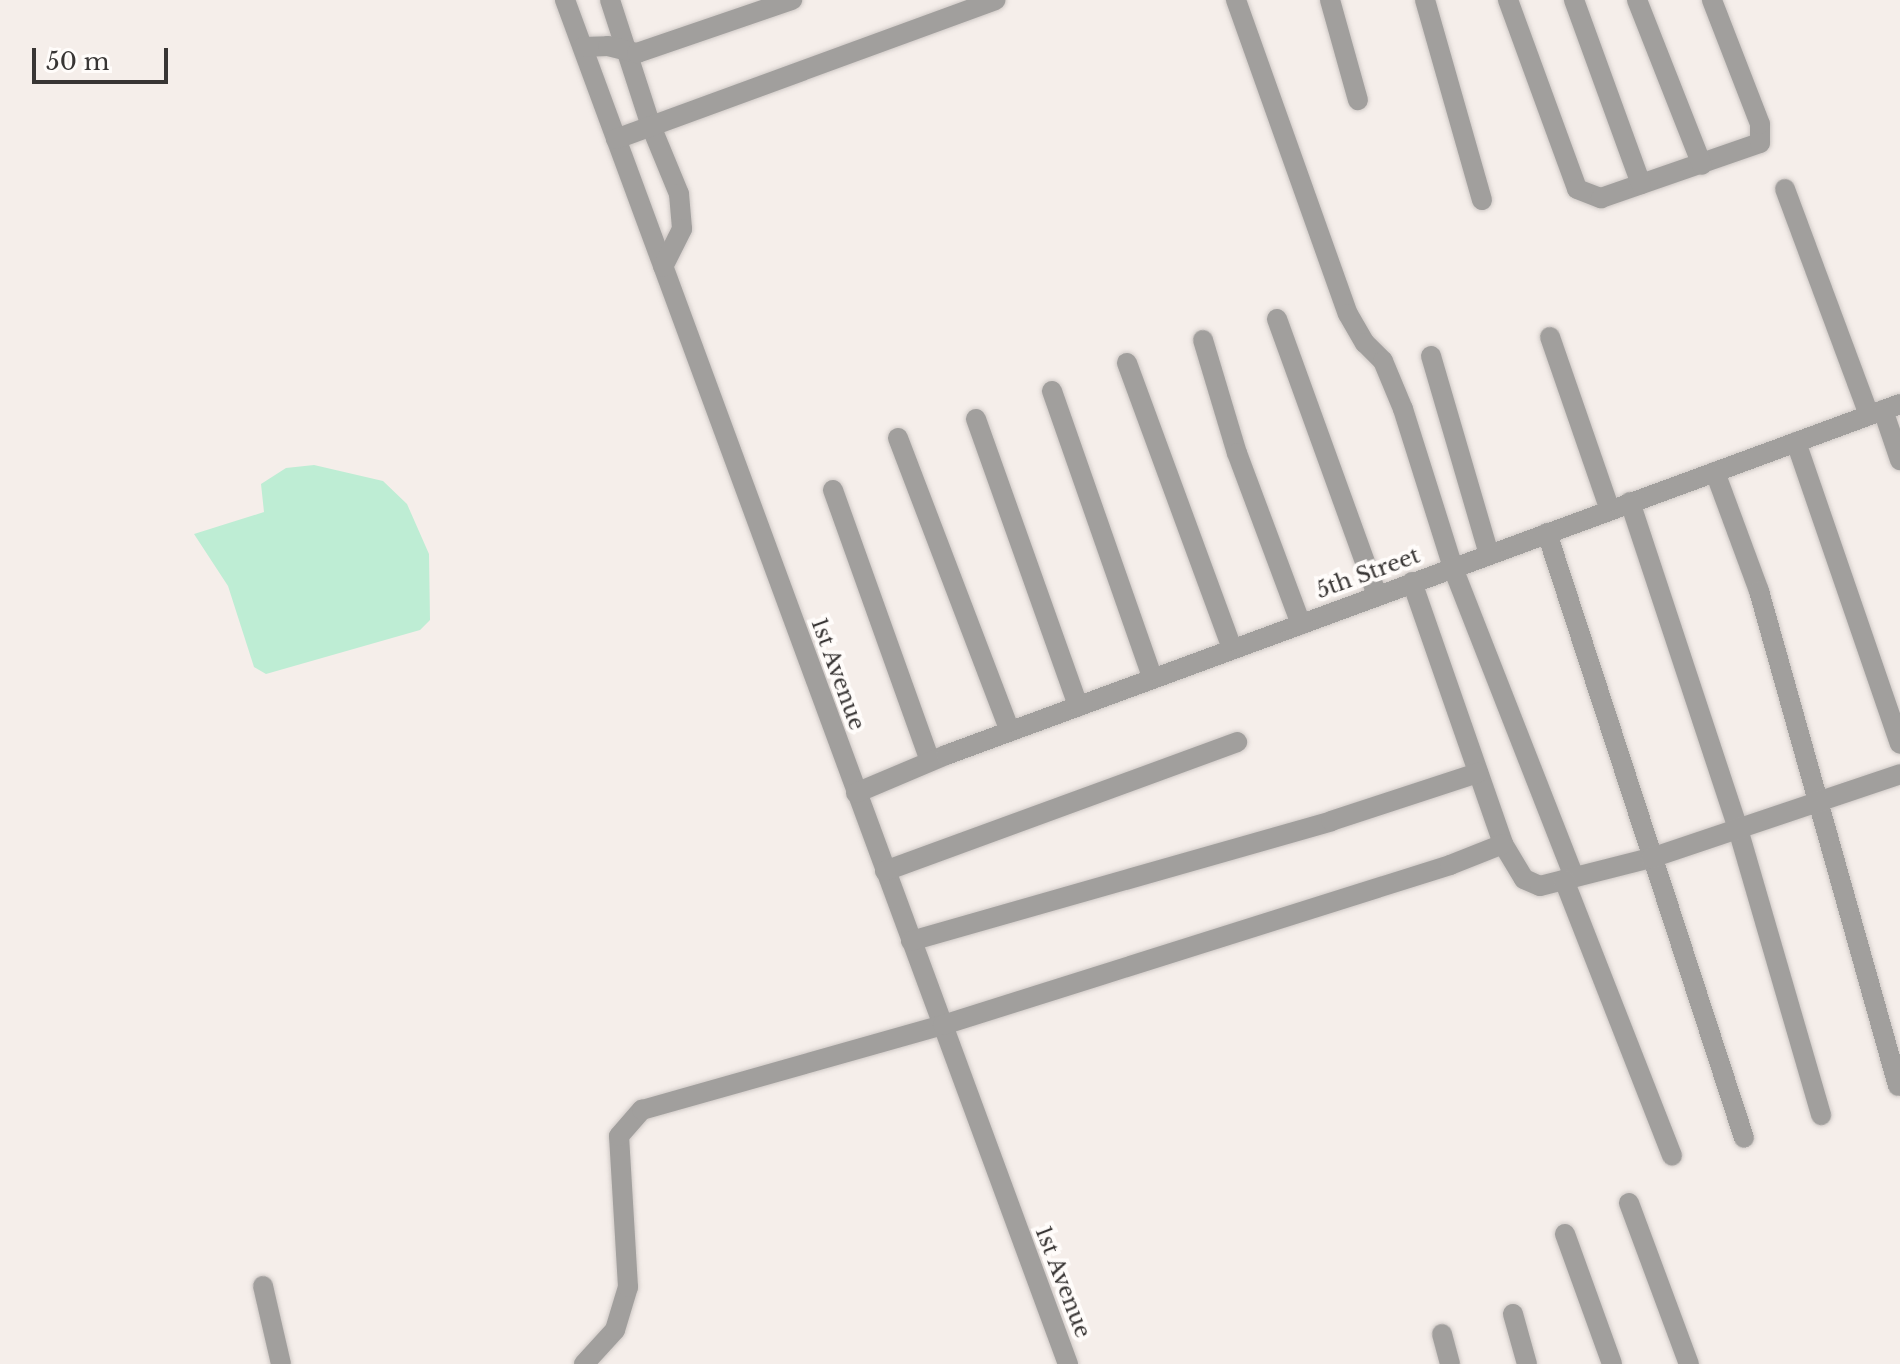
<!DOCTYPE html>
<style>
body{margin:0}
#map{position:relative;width:1900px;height:1364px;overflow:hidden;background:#f5eeea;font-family:"Libre Baskerville",serif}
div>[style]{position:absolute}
.green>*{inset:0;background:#beedd4}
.roads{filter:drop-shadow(0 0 2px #cfc9c6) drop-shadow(0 0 2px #cfc9c6)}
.minor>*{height:20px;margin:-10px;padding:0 10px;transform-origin:10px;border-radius:10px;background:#a19f9d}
span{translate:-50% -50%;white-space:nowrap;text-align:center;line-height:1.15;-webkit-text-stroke:8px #fffcfa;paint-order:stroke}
.street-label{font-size:22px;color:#383534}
.scale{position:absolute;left:32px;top:48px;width:136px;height:36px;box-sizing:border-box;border:4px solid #383534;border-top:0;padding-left:10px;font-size:24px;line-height:28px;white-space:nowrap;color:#383534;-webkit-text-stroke:6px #fffcfa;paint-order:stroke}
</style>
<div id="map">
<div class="green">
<i style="clip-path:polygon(314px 465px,383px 481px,407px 504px,429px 554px,430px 620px,420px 630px,266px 674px,254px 667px,228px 586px,194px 534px,264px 512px,261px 484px,286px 468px)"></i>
</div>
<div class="roads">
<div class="minor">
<i style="left:565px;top:0;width:1454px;rotate:69.76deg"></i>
<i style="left:610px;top:0;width:133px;rotate:72deg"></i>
<i style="left:651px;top:126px;width:74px;rotate:67.6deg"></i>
<i style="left:679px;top:194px;width:35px;rotate:85deg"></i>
<i style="left:682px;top:229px;width:42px;rotate:116.6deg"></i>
<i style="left:1236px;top:0;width:333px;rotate:70.4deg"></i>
<i style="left:1348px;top:314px;width:34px;rotate:60deg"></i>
<i style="left:1365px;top:343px;width:25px;rotate:45deg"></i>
<i style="left:1383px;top:361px;width:52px;rotate:67.4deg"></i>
<i style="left:1403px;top:409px;width:167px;rotate:72.5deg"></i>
<i style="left:1453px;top:568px;width:332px;rotate:68.6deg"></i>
<i style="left:1330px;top:0;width:104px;rotate:74.4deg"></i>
<i style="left:1425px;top:0;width:208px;rotate:74.1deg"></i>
<i style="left:1508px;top:0;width:201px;rotate:69.9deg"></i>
<i style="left:1577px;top:189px;width:26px;rotate:21deg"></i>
<i style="left:1601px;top:198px;width:168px;rotate:-19.1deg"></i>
<i style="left:1760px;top:143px;width:19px;rotate:-90deg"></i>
<i style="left:1760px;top:124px;width:133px;rotate:-111.2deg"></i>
<i style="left:1574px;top:0;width:196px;rotate:70deg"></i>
<i style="left:1637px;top:0;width:177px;rotate:68.5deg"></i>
<i style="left:583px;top:47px;width:25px;rotate:-2deg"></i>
<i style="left:608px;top:46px;width:30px;rotate:14deg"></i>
<i style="left:637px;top:53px;width:164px;rotate:-18.9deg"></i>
<i style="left:616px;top:139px;width:404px;rotate:-20.1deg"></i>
<i style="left:1785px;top:189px;width:241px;rotate:69.6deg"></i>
<i style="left:1277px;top:319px;width:294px;rotate:70.1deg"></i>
<i style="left:1550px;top:337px;width:183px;rotate:70.9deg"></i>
<i style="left:1203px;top:340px;width:118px;rotate:73.3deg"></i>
<i style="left:1237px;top:453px;width:183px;rotate:69.5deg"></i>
<i style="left:1431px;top:356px;width:206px;rotate:73.7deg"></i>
<i style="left:1127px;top:363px;width:305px;rotate:69.8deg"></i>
<i style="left:1052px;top:391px;width:305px;rotate:70.7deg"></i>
<i style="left:1883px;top:410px;width:53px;rotate:71.2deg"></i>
<i style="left:976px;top:419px;width:305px;rotate:70.4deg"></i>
<i style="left:898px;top:438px;width:314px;rotate:69.1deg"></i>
<i style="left:1796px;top:442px;width:319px;rotate:71deg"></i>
<i style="left:1715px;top:472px;width:127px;rotate:69.7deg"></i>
<i style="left:1759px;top:591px;width:514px;rotate:74.31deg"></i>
<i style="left:833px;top:490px;width:288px;rotate:70.3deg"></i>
<i style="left:1630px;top:502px;width:344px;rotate:71.7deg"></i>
<i style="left:1738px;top:829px;width:298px;rotate:73.8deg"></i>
<i style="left:1547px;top:533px;width:636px;rotate:71.96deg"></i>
<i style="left:1412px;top:582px;width:277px;rotate:70.8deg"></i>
<i style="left:1503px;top:844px;width:41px;rotate:59deg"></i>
<i style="left:1524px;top:879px;width:17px;rotate:24deg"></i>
<i style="left:1540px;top:886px;width:114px;rotate:-14.2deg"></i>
<i style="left:1651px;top:858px;width:263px;rotate:-18.6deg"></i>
<i style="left:856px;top:793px;width:98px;rotate:-22.9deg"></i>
<i style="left:946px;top:755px;width:1017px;rotate:-20.2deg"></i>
<i style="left:885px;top:871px;width:375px;rotate:-20.1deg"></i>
<i style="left:1564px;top:880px;width:296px;rotate:68.6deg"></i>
<i style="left:911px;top:941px;width:437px;rotate:-15.9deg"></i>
<i style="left:1331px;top:821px;width:155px;rotate:-18.1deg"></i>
<i style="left:1629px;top:1203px;width:172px;rotate:69.6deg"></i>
<i style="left:1565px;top:1234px;width:138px;rotate:70.1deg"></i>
<i style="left:263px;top:1286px;width:80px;rotate:77deg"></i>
<i style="left:1513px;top:1314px;width:52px;rotate:74.4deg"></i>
<i style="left:1442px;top:1334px;width:31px;rotate:75deg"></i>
<i style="left:584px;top:1364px;width:46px;rotate:-47.6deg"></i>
<i style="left:615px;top:1330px;width:45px;rotate:-73.2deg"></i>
<i style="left:628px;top:1287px;width:151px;rotate:-93.4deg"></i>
<i style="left:619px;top:1136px;width:35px;rotate:-49deg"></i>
<i style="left:642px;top:1110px;width:313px;rotate:-15.8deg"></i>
<i style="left:943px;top:1025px;width:532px;rotate:-17.51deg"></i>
<i style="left:1450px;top:865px;width:57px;rotate:-21.6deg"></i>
</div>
</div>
<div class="street-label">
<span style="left:1368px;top:573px;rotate:-20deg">5th Street</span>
<span style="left:838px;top:674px;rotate:70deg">1st Avenue</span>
<span style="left:1063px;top:1282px;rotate:69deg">1st Avenue</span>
</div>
<div class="scale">50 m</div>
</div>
